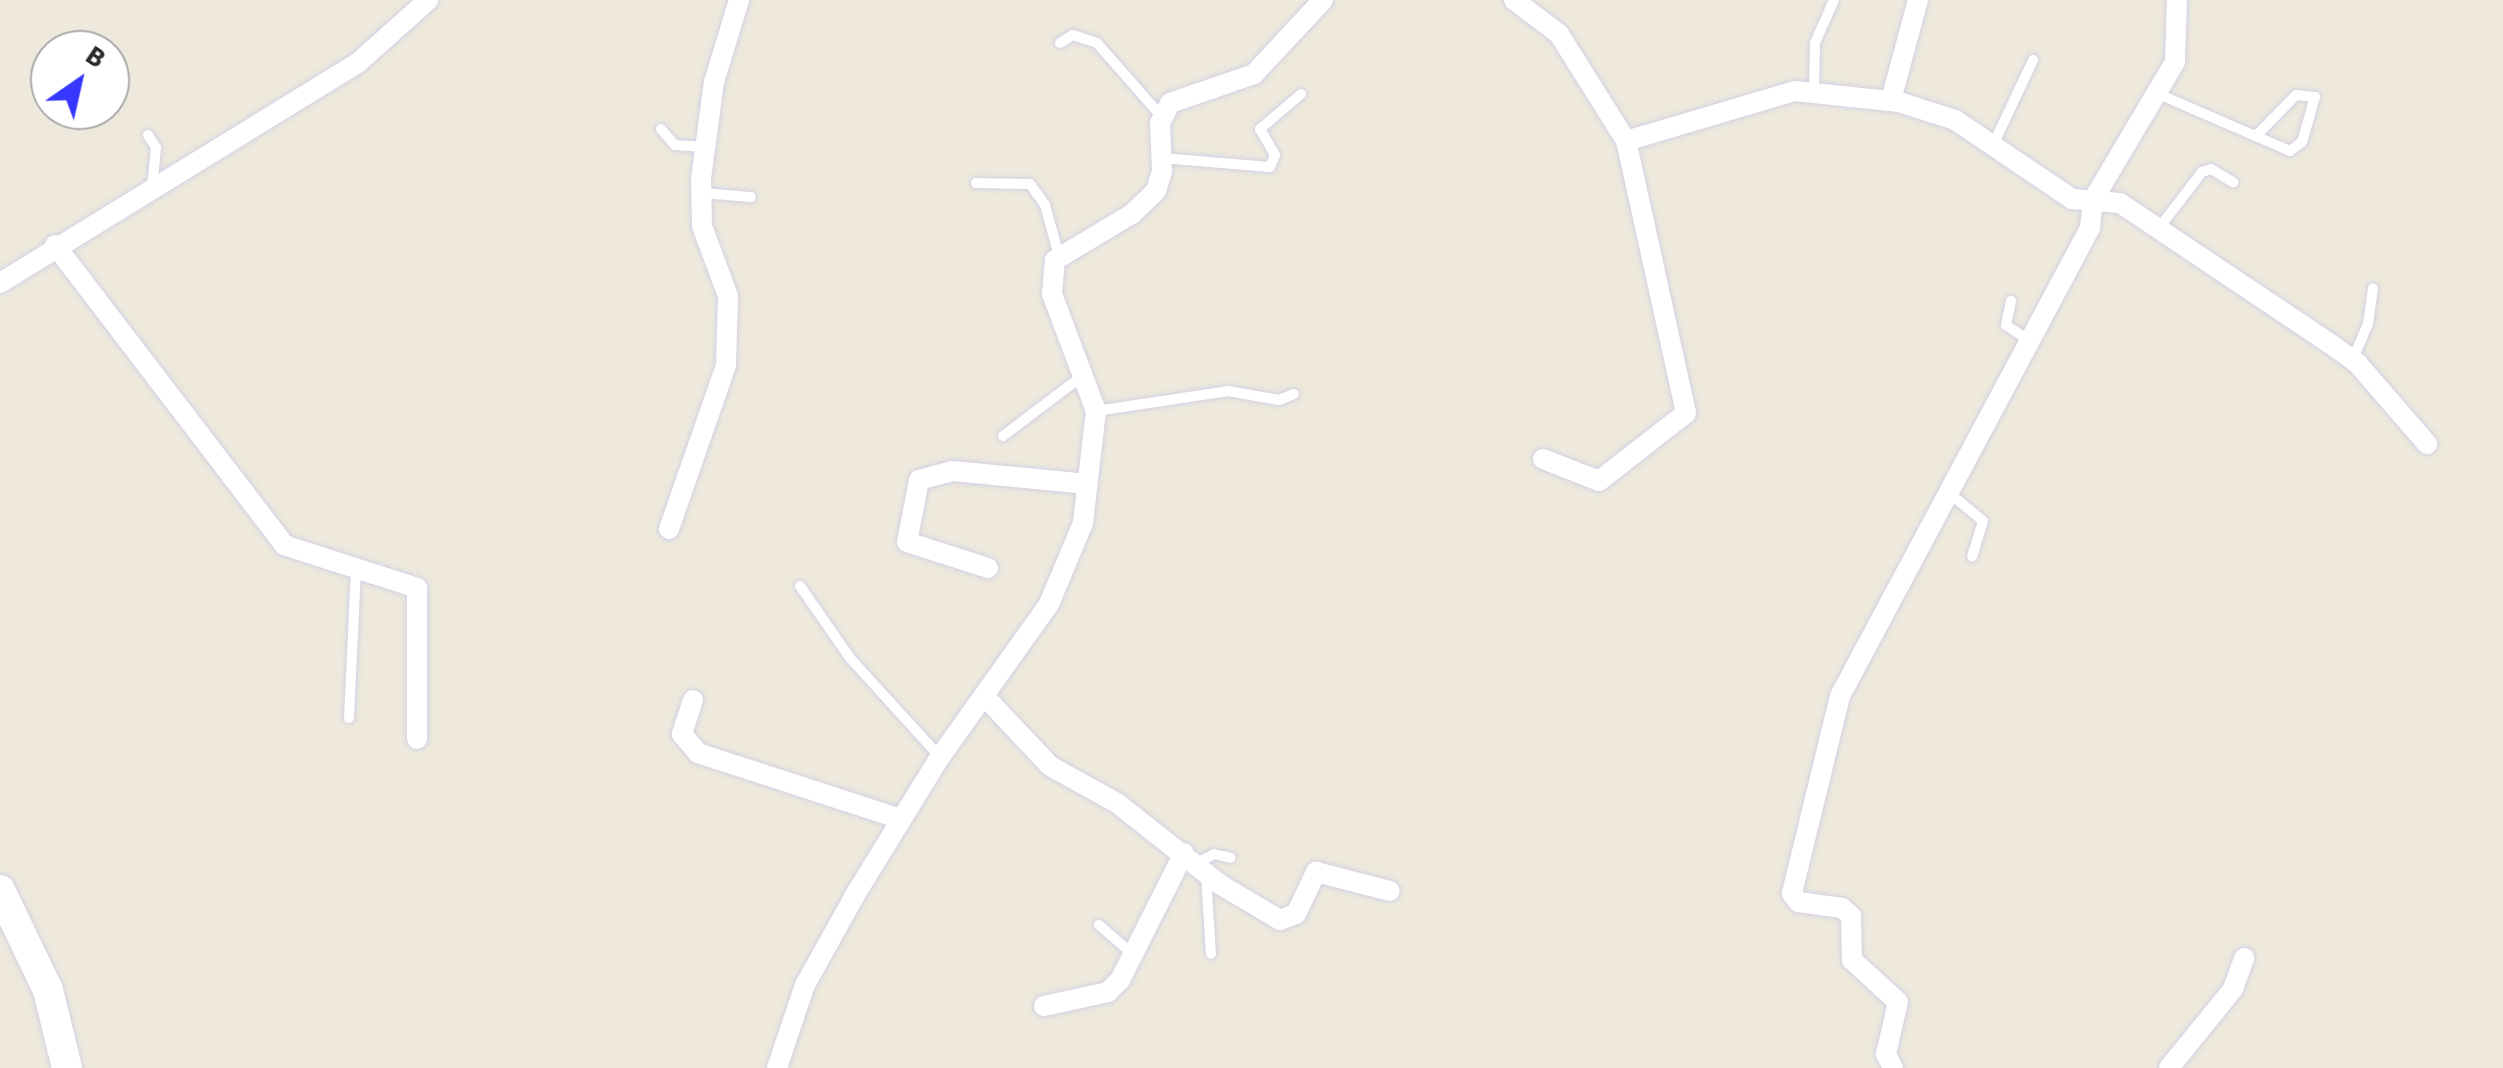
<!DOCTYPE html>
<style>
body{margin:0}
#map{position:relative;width:2503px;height:1068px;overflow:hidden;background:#eee9dc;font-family:"Source Sans 3",sans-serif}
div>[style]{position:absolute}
.roads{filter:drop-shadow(0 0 2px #d1d1e5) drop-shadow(0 0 2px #d1d1e5)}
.lane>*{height:10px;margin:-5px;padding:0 5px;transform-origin:5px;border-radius:5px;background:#fff}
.street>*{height:20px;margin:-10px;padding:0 10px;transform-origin:10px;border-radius:10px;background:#fff}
.secondary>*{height:30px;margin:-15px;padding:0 15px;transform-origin:15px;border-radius:15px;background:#fff}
span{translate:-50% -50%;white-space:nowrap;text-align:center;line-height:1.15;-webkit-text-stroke:9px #fff;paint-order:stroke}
.north{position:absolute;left:30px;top:30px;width:100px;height:100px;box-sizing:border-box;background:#fff;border:2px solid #aaa;border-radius:50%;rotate:34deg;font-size:28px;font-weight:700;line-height:40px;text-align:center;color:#2b2b2b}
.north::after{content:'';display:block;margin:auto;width:35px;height:45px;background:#3738ff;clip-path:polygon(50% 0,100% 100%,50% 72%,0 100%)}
</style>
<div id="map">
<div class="roads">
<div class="lane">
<i style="left:1060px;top:43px;width:15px;rotate:-32deg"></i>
<i style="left:1073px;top:35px;width:25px;rotate:18deg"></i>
<i style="left:1097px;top:43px;width:98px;rotate:48.7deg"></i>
<i style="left:1814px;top:91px;width:48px;rotate:-88.8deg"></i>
<i style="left:1815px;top:43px;width:47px;rotate:-66.2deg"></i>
<i style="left:2156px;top:93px;width:136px;rotate:23.4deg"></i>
<i style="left:2281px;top:147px;width:10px;rotate:24deg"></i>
<i style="left:2290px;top:151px;width:15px;rotate:-37deg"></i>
<i style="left:2302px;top:142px;width:47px;rotate:-73.9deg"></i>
<i style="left:2315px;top:97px;width:19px;rotate:-174deg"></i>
<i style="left:2296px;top:95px;width:57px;rotate:134.3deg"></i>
<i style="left:661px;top:129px;width:21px;rotate:49deg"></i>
<i style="left:675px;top:145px;width:30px;rotate:4deg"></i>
<i style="left:148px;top:135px;width:15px;rotate:58deg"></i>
<i style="left:156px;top:148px;width:40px;rotate:95.7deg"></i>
<i style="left:1994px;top:143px;width:92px;rotate:-64.8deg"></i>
<i style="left:1162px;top:158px;width:108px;rotate:4.8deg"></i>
<i style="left:1270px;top:167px;width:13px;rotate:-67deg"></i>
<i style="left:1275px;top:155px;width:30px;rotate:-120deg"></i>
<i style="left:1260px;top:129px;width:54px;rotate:-40.5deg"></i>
<i style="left:976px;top:183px;width:54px;rotate:1.1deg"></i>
<i style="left:1030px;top:184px;width:26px;rotate:54deg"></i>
<i style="left:1045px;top:205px;width:53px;rotate:74.6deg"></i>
<i style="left:702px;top:193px;width:49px;rotate:4.7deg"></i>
<i style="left:2159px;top:228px;width:71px;rotate:-52.5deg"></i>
<i style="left:2202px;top:172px;width:9px;rotate:-18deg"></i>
<i style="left:2211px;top:169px;width:26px;rotate:31deg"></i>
<i style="left:2011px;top:301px;width:25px;rotate:102deg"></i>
<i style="left:2006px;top:325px;width:27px;rotate:34deg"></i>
<i style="left:2353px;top:359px;width:38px;rotate:-67deg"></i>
<i style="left:2368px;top:324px;width:36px;rotate:-82deg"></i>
<i style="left:1096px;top:411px;width:134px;rotate:-8.6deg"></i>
<i style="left:1228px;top:391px;width:52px;rotate:10deg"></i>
<i style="left:1279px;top:400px;width:16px;rotate:-22deg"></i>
<i style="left:1003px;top:436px;width:99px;rotate:-37.2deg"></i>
<i style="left:1948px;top:492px;width:45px;rotate:39.6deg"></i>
<i style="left:1983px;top:521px;width:37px;rotate:107deg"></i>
<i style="left:800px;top:586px;width:88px;rotate:55.2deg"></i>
<i style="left:850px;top:658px;width:134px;rotate:47.7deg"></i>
<i style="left:349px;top:718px;width:149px;rotate:-87.3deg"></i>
<i style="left:1197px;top:863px;width:19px;rotate:-28deg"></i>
<i style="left:1214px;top:854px;width:17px;rotate:13deg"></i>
<i style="left:1206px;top:875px;width:79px;rotate:86.4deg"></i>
<i style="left:1099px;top:925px;width:46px;rotate:40.6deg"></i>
</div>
<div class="street">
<i style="left:1514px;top:0;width:56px;rotate:37.1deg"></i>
<i style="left:1559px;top:34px;width:126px;rotate:57.9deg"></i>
<i style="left:1626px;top:141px;width:176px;rotate:-16.5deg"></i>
<i style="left:1795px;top:91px;width:105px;rotate:6deg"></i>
<i style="left:1899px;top:102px;width:59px;rotate:17.8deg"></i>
<i style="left:1955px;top:120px;width:141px;rotate:34deg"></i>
<i style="left:2072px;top:199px;width:48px;rotate:4.8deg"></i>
<i style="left:2120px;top:203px;width:259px;rotate:33.8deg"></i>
<i style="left:2335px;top:347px;width:29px;rotate:36deg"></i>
<i style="left:2358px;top:364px;width:106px;rotate:49.2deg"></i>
<i style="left:1891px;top:100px;width:104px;rotate:-74.9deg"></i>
<i style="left:55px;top:245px;width:377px;rotate:52.6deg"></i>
<i style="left:284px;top:545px;width:140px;rotate:17.9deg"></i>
<i style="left:417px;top:588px;width:151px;rotate:90deg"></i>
<i style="left:0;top:283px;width:422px;rotate:-31.6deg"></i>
<i style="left:359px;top:62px;width:93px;rotate:-41.9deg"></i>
<i style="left:1543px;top:459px;width:60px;rotate:21.4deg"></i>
<i style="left:1599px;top:481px;width:110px;rotate:-38deg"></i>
<i style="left:1686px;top:413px;width:279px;rotate:-102.4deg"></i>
<i style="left:669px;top:529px;width:174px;rotate:-70.8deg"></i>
<i style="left:726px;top:365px;width:69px;rotate:-88.3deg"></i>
<i style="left:728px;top:296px;width:75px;rotate:-110.4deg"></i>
<i style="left:702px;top:226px;width:47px;rotate:-91.2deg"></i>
<i style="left:701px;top:179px;width:98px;rotate:-82.4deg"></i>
<i style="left:714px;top:82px;width:86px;rotate:-73deg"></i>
<i style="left:988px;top:568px;width:85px;rotate:-162.2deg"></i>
<i style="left:907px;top:542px;width:63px;rotate:-79deg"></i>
<i style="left:919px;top:480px;width:35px;rotate:-15deg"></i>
<i style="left:953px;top:471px;width:135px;rotate:5.5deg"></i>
<i style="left:986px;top:698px;width:93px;rotate:46.7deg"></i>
<i style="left:1050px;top:766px;width:77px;rotate:28.9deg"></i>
<i style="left:1117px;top:803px;width:132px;rotate:38.3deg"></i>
<i style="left:1221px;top:885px;width:69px;rotate:30.7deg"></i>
<i style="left:1280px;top:920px;width:17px;rotate:-21deg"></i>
<i style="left:1296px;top:914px;width:47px;rotate:-64.5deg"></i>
<i style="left:1316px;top:872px;width:76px;rotate:14.4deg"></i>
<i style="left:693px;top:700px;width:36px;rotate:108deg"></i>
<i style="left:682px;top:734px;width:25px;rotate:50deg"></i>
<i style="left:698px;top:753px;width:213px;rotate:18deg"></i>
<i style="left:1044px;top:1006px;width:66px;rotate:-12.3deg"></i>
<i style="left:1108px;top:992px;width:17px;rotate:-45deg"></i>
<i style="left:1120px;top:980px;width:142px;rotate:-63.3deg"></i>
<i style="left:777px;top:1068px;width:88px;rotate:-71.4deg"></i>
<i style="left:805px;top:985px;width:103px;rotate:-60.9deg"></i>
<i style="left:855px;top:895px;width:162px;rotate:-58.4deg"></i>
<i style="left:940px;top:757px;width:188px;rotate:-54.5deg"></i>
<i style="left:1049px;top:604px;width:88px;rotate:-67.2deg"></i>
<i style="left:1083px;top:523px;width:113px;rotate:-83.4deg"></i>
<i style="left:1096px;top:411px;width:125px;rotate:-110.6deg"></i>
<i style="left:1052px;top:294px;width:34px;rotate:-85deg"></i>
<i style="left:1055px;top:260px;width:90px;rotate:-30.9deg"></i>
<i style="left:1132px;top:214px;width:33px;rotate:-44deg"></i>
<i style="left:1156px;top:191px;width:21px;rotate:-73deg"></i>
<i style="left:1162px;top:171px;width:48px;rotate:-92.4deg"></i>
<i style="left:1160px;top:123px;width:22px;rotate:-63deg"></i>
<i style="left:1170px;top:103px;width:89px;rotate:-19deg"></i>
<i style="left:1254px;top:74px;width:101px;rotate:-47deg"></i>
<i style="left:1893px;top:1068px;width:16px;rotate:-117deg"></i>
<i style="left:1886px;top:1054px;width:53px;rotate:-77deg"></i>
<i style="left:1898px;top:1002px;width:62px;rotate:-137.6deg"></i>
<i style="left:1852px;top:960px;width:44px;rotate:-91.3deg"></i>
<i style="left:1851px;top:916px;width:12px;rotate:-138deg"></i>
<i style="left:1842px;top:908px;width:44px;rotate:-172.2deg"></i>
<i style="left:1798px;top:902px;width:11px;rotate:-124deg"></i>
<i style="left:1792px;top:893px;width:203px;rotate:-76.3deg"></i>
<i style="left:1840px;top:696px;width:531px;rotate:-61.89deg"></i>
<i style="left:2090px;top:228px;width:28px;rotate:-84deg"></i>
<i style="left:2093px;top:200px;width:161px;rotate:-59.3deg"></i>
<i style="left:2175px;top:62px;width:62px;rotate:-88.2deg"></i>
<i style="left:2169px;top:1068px;width:102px;rotate:-51deg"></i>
<i style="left:2233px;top:989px;width:33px;rotate:-70deg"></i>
</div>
<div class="secondary">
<i style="left:0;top:890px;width:111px;rotate:64.4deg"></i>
<i style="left:48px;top:990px;width:80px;rotate:76.3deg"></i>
</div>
</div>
<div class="north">B</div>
</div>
